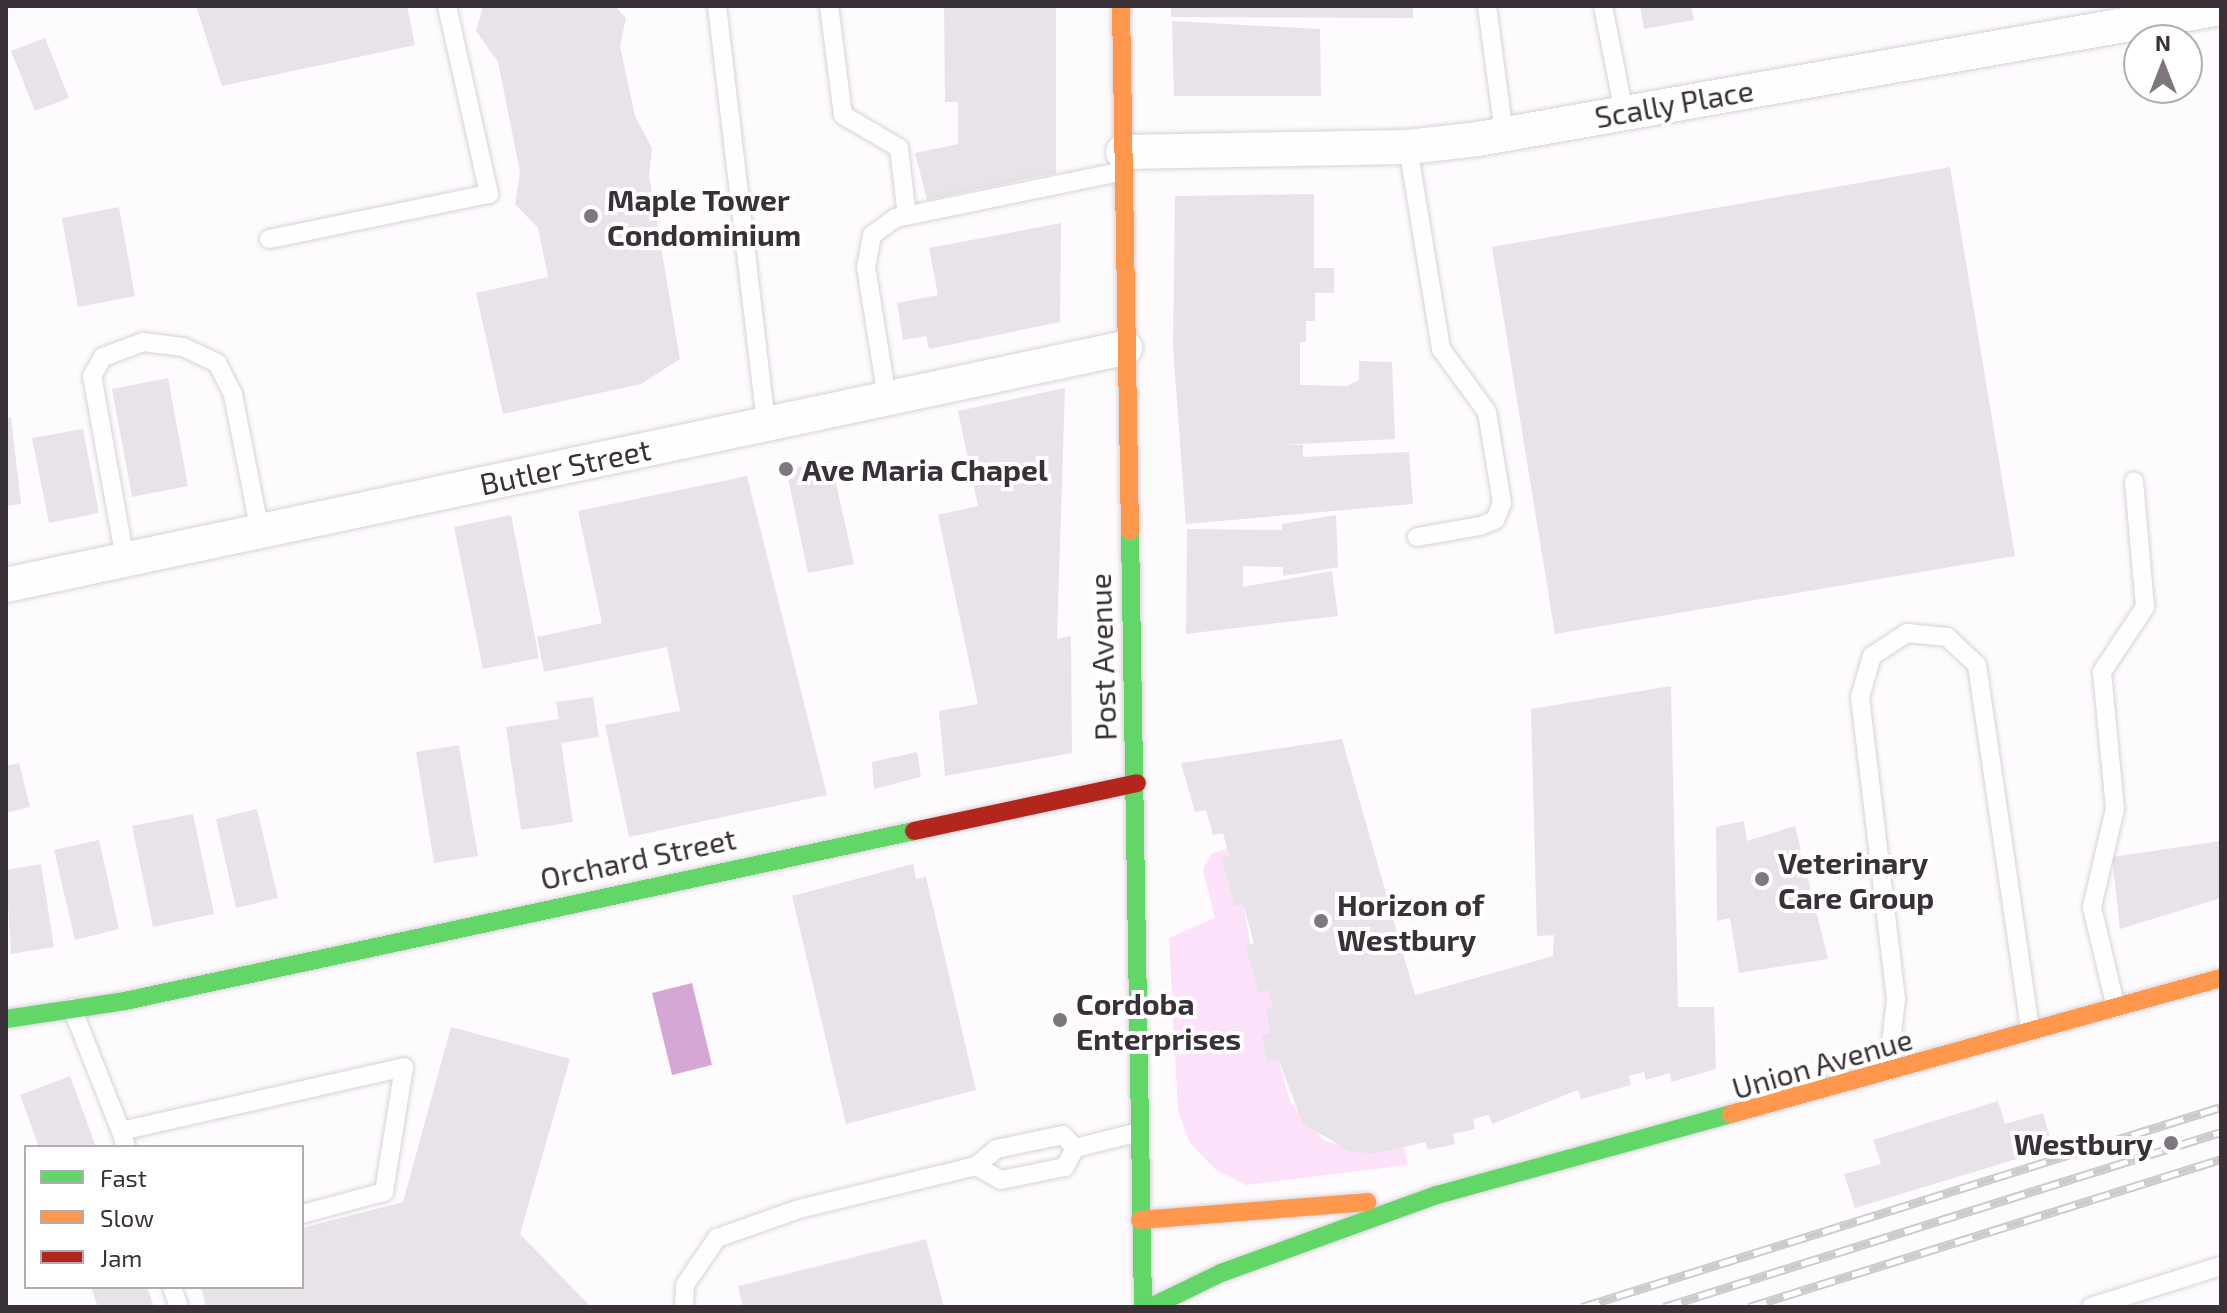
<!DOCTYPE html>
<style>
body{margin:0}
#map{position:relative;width:2227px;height:1313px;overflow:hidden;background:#fdfbfd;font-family:"Exo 2",sans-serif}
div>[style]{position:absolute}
.green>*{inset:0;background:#fce1fa}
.water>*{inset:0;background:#d6a7d4}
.building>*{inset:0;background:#e8e3e8}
.roads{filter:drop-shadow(0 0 2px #d8d2d8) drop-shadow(0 0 2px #d8d2d8)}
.lane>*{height:18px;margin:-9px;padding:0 9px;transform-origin:9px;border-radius:9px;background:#fffeff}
.street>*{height:34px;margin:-17px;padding:0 17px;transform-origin:17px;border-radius:17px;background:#fffeff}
.fast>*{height:18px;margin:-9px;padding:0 9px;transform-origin:9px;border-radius:9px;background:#63d668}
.slow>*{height:18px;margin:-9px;padding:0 9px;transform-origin:9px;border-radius:9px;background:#ff974d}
.jam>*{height:18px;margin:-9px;padding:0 9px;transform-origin:9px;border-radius:9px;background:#b3261e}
.rail>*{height:9px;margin-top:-4.5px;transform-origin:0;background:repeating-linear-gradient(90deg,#fff 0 18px,#cccbcc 0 36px);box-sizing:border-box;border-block:2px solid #cccbcc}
.dots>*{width:22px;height:22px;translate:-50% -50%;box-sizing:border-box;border:4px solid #fff;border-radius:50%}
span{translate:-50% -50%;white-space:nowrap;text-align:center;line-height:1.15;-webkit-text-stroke:8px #fff;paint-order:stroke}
.street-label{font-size:30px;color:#393038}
.poi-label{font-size:30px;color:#393038;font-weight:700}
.left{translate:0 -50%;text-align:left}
.right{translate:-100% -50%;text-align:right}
.frame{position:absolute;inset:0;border:8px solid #393038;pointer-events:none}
.legend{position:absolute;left:24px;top:1145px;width:280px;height:144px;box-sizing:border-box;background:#fff;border:2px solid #b0acaf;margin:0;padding:10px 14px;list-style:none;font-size:24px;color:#393038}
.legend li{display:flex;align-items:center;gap:16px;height:40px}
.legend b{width:40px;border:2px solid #b0acaf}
.north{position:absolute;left:2123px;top:24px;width:80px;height:80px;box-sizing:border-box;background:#fff;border:2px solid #b0acaf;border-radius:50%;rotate:0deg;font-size:22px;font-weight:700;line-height:32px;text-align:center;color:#393038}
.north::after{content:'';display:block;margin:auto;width:28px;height:36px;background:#7e777d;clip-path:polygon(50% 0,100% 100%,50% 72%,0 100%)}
</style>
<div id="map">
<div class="green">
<i style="clip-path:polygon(1227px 848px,1229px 856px,1221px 858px,1235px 907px,1243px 904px,1259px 992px,1268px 990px,1272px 1008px,1265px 1011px,1270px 1033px,1262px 1036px,1278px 1059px,1291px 1104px,1325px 1141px,1375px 1154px,1404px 1147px,1408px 1165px,1246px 1185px,1215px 1169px,1190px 1143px,1178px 1110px,1169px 938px,1215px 918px,1203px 870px,1211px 854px)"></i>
</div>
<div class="water">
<i style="clip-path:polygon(692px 983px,712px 1065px,672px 1075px,652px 993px)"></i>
</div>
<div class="building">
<i style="clip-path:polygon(196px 6px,407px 6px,415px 45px,222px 86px)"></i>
<i style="clip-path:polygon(483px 6px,615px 6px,626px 18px,620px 46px,635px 116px,652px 148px,649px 176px,680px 359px,641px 384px,503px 414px,476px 293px,548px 277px,538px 228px,515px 204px,520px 172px,498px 62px,476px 31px)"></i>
<i style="clip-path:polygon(944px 6px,1056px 6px,1056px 173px,927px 200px,915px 153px,958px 144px,958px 102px,945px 102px)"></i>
<i style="clip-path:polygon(1171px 6px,1413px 6px,1413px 18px,1171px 17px)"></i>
<i style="clip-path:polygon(1640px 6px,1691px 6px,1694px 20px,1644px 29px)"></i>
<i style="clip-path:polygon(1172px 21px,1320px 29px,1321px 96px,1174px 96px)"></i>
<i style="clip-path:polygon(45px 38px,69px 98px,35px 111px,11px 51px)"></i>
<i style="clip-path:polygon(1950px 167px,2015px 556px,1555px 634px,1492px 247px)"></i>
<i style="clip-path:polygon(1314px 194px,1314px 268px,1334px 268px,1334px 293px,1315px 293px,1315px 321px,1306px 321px,1306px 342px,1300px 342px,1300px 385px,1347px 386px,1359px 380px,1359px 361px,1392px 362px,1395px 439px,1284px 445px,1303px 445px,1303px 457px,1409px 452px,1413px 504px,1186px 524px,1173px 347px,1175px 196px)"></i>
<i style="clip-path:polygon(119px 207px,135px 296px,78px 307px,62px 218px)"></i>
<i style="clip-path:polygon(1061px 223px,1060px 322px,929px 349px,926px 336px,903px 340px,897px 303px,938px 295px,929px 248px)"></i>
<i style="clip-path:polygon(168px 378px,188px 486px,132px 497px,112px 389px)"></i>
<i style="clip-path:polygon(1065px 388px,1057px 639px,1071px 636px,1072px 753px,945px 776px,939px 711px,978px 704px,938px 515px,978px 506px,958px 411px)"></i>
<i style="clip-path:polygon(11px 417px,21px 504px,6px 506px,6px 418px)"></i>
<i style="clip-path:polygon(83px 429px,99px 513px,49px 523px,32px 438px)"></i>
<i style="clip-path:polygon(831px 461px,854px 564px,808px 573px,786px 469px)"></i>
<i style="clip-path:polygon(747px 476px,827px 795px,629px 837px,605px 725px,680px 711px,667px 647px,544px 672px,537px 637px,602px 623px,578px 511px)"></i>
<i style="clip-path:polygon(511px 515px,539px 658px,483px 669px,454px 527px)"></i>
<i style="clip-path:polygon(1336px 515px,1338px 567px,1283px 576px,1283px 567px,1243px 566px,1243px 587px,1332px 571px,1338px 616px,1186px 634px,1187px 529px,1282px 530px,1282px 524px)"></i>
<i style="clip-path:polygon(1671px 686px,1678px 1007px,1714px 1007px,1716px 1069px,1671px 1082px,1670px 1073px,1646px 1080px,1644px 1072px,1629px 1076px,1631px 1085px,1581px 1099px,1578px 1090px,1492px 1124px,1489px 1115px,1473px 1119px,1475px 1129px,1453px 1134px,1455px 1144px,1428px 1150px,1425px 1142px,1375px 1154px,1350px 1151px,1303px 1124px,1278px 1059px,1268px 1062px,1262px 1036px,1270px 1033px,1265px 1010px,1272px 1008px,1268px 990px,1259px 993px,1245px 946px,1254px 943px,1243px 904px,1235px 907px,1221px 858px,1229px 856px,1223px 833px,1213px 835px,1206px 810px,1195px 812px,1181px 763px,1342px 739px,1415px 995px,1553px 956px,1554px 935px,1537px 936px,1531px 709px)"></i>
<i style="clip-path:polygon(593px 697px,599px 737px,561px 743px,573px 822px,521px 830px,506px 727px,559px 719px,556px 702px)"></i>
<i style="clip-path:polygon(459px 745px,478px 856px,434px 863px,416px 752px)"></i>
<i style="clip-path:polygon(917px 752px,921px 777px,874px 789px,872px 762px)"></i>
<i style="clip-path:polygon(19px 763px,30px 807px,6px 813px,6px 766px)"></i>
<i style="clip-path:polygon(257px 809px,278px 898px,236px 908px,216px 819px)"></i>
<i style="clip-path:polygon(193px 814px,214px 914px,153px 927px,132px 826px)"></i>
<i style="clip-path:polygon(1744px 821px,1747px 841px,1795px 826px,1828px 959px,1739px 973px,1730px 918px,1717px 921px,1716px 827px)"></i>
<i style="clip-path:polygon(99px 840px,119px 929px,75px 940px,54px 850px)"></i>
<i style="clip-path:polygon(2221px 841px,2221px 898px,2120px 929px,2112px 857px)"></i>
<i style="clip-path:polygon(41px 864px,54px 947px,11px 954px,6px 870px)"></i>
<i style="clip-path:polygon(913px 864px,916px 879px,926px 877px,976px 1090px,846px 1124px,792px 896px)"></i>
<i style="clip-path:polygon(451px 1027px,570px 1059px,520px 1234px,591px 1307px,206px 1307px,201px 1287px,302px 1287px,302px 1228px,403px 1202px)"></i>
<i style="clip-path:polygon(70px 1076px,96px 1147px,39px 1147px,20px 1095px)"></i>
<i style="clip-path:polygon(1998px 1101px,2005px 1124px,2043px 1113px,2053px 1148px,1855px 1208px,1844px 1174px,1881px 1164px,1873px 1140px)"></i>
<i style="clip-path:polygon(926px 1239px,944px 1307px,743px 1307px,738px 1286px)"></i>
<i style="clip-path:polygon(91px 1287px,147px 1287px,154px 1307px,98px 1307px)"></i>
</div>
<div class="roads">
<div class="lane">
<i style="left:717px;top:6px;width:421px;rotate:83.3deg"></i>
<i style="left:829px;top:6px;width:110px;rotate:82.7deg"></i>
<i style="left:843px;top:115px;width:65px;rotate:30.5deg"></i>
<i style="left:899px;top:148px;width:68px;rotate:83.3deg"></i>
<i style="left:1487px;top:6px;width:129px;rotate:82.4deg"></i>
<i style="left:1603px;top:6px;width:108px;rotate:78.8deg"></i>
<i style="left:1408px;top:147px;width:205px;rotate:80.7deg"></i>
<i style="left:1441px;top:349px;width:78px;rotate:53.9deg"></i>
<i style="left:1487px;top:412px;width:92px;rotate:80.6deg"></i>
<i style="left:1502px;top:503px;width:18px;rotate:112deg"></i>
<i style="left:1495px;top:520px;width:16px;rotate:158deg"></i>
<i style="left:1480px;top:526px;width:64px;rotate:170.1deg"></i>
<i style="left:269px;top:239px;width:225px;rotate:-11.6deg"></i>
<i style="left:489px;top:194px;width:193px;rotate:-102.6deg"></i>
<i style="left:887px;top:398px;width:133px;rotate:-99.1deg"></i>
<i style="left:866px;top:267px;width:33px;rotate:-79deg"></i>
<i style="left:872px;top:235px;width:29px;rotate:-36deg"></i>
<i style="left:895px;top:218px;width:233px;rotate:-11.6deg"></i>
<i style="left:125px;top:559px;width:186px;rotate:-100.2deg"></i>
<i style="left:92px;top:376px;width:22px;rotate:-60deg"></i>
<i style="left:103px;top:357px;width:43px;rotate:-20.6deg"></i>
<i style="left:143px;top:342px;width:40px;rotate:7.1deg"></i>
<i style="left:183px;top:347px;width:38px;rotate:25deg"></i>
<i style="left:217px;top:363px;width:36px;rotate:63deg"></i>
<i style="left:233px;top:395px;width:139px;rotate:78.8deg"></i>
<i style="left:72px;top:1008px;width:132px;rotate:68.3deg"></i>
<i style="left:2116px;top:1008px;width:104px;rotate:-103.4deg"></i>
<i style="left:2092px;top:907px;width:101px;rotate:-76.8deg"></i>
<i style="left:2115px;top:809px;width:138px;rotate:-95.4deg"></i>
<i style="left:2102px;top:672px;width:78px;rotate:-56.5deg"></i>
<i style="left:2145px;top:607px;width:126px;rotate:-95deg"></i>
<i style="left:1888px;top:1071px;width:72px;rotate:-83.7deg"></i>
<i style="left:1896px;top:999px;width:304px;rotate:-96.8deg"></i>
<i style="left:1860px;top:697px;width:43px;rotate:-73.7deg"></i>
<i style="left:1872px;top:656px;width:42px;rotate:-33.3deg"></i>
<i style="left:1907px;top:633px;width:40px;rotate:5.7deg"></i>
<i style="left:1947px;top:637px;width:41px;rotate:43deg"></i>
<i style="left:1977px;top:665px;width:369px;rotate:81.7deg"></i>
<i style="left:126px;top:1147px;width:17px;rotate:-107deg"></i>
<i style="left:121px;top:1131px;width:290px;rotate:-12.7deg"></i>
<i style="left:404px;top:1067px;width:127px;rotate:99.1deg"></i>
<i style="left:384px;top:1192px;width:85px;rotate:165deg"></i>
<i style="left:976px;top:1166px;width:29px;rotate:29deg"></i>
<i style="left:1001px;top:1180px;width:65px;rotate:-11.5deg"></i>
<i style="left:1065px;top:1167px;width:21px;rotate:-62deg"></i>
<i style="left:1075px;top:1148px;width:66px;rotate:-14deg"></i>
<i style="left:172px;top:1287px;width:21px;rotate:71deg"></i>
<i style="left:684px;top:1307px;width:22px;rotate:-87deg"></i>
<i style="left:685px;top:1285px;width:57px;rotate:-55.8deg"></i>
<i style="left:717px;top:1238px;width:87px;rotate:-19.5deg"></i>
<i style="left:799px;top:1209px;width:182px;rotate:-13.7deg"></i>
<i style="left:976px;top:1166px;width:26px;rotate:-40deg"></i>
<i style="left:996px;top:1149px;width:68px;rotate:-11.8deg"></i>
<i style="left:1063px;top:1135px;width:18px;rotate:47deg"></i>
<i style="left:2091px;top:1307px;width:136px;rotate:-17.5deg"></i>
</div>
<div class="street">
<i style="left:1123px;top:152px;width:285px;rotate:-1deg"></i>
<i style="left:1408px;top:147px;width:70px;rotate:-6.5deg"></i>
<i style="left:1478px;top:139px;width:754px;rotate:-10deg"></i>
<i style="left:6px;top:585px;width:1144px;rotate:-11.96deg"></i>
</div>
<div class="fast">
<i style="left:1130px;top:531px;width:776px;rotate:89.04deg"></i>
<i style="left:6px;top:1019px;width:120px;rotate:-8.6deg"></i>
<i style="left:125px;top:1001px;width:807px;rotate:-12.16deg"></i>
<i style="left:1151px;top:1307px;width:78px;rotate:-25.9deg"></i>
<i style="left:1221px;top:1273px;width:230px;rotate:-19.9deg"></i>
<i style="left:1437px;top:1195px;width:305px;rotate:-15.4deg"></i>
</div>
<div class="slow">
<i style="left:1121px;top:6px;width:525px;rotate:89.02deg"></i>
<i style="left:1731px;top:1114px;width:509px;rotate:-15.51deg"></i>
<i style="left:1140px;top:1220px;width:228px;rotate:-4.5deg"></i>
</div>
<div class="jam">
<i style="left:914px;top:831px;width:228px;rotate:-12.1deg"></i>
</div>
</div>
<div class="rail">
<i style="left:1582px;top:1307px;width:670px;rotate:-17.38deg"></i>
<i style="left:1664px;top:1307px;width:584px;rotate:-17.44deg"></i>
<i style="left:1749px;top:1307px;width:495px;rotate:-17.4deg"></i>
</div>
<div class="dots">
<i style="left:591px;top:216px;background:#7e777d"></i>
<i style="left:786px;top:469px;background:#7e777d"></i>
<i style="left:1762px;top:879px;background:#7e777d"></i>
<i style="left:1321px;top:921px;background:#7e777d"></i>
<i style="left:1060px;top:1020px;background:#7e777d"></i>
<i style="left:2171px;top:1143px;background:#7e777d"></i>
</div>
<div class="street-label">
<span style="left:1674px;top:103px;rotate:-10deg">Scally Place</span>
<span style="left:565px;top:466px;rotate:-12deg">Butler Street</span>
<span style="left:1102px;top:657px;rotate:-92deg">Post Avenue</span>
<span style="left:638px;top:858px;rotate:-12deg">Orchard Street</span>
<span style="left:1822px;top:1063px;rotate:-16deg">Union Avenue</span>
</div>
<div class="poi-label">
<span class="left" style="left:607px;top:216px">Maple Tower<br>Condominium</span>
<span class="left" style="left:802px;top:469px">Ave Maria Chapel</span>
<span class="left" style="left:1778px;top:879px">Veterinary<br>Care Group</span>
<span class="left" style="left:1337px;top:921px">Horizon of<br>Westbury</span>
<span class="left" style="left:1076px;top:1020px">Cordoba<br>Enterprises</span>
<span class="right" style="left:2153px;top:1143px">Westbury</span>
</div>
<div class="frame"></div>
<ul class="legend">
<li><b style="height:10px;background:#63d668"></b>Fast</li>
<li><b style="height:10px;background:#ff974d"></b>Slow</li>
<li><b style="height:10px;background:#b3261e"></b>Jam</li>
</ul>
<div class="north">N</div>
</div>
